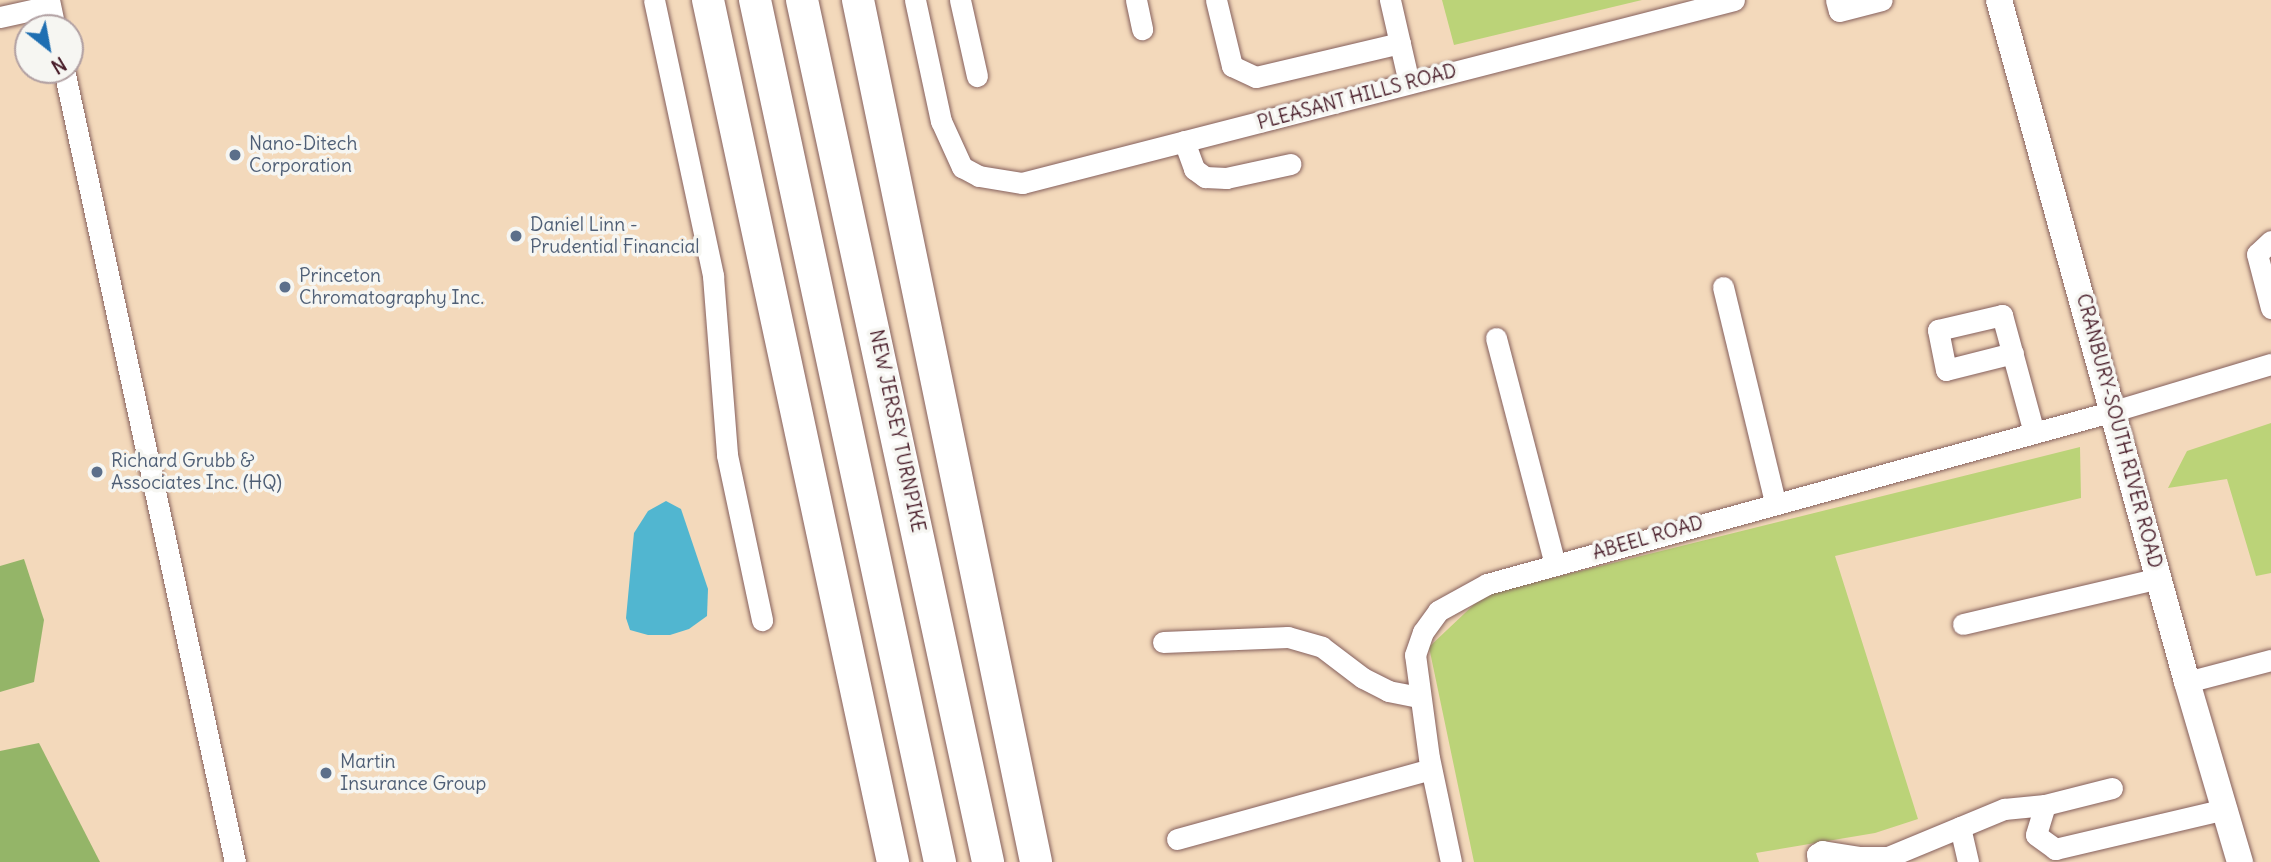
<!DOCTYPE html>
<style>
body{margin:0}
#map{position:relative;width:2271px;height:862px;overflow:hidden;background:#f3d9bb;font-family:Delius,sans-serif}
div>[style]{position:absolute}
.green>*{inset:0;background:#bbd378}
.forest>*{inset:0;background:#94b568}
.water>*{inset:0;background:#51b6d0}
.roads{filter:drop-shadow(0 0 2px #85605d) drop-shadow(0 0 2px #85605d)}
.minor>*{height:21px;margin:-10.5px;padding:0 10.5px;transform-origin:10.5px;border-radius:10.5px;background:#fff}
.major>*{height:26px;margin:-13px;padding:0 13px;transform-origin:13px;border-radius:13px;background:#fff}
.highway>*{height:32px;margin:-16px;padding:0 16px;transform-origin:16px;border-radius:16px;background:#fff}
.dots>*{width:19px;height:19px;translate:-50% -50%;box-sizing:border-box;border:4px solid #f6f6f2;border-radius:50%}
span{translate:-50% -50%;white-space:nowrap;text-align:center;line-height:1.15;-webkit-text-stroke:7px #f6f6f2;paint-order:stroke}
.street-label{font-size:19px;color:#4a1f2b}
.service-label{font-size:19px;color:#4e5e75}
.left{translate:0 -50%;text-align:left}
.north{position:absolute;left:14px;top:14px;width:70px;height:70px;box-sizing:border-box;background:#f6f6f2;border:2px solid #b1a0a2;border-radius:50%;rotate:149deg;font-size:19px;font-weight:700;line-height:28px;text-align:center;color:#4a1f2b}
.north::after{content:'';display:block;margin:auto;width:24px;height:32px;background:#1f6fb2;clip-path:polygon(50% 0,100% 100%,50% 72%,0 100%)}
</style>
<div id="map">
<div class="green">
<i style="clip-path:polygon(1442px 0,1642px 0,1454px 45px)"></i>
<i style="clip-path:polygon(2271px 423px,2271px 573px,2256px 576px,2227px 479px,2168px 488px,2187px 451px)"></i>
<i style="clip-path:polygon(2080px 447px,2081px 498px,1835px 556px,1918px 819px,1875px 833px,1756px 853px,1759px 862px,1474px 862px,1429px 647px,1484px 595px)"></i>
</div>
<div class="forest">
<i style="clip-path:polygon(24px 559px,44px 620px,34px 682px,0 692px,0 566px)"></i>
<i style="clip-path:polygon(39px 743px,100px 862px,0 862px,0 751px)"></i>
</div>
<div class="water">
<i style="clip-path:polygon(666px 501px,681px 509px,708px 589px,707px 616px,689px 629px,670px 635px,648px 635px,630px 630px,626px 618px,634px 533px,648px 511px)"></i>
</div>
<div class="roads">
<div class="minor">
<i style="left:49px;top:0;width:29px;rotate:78deg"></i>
<i style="left:654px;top:0;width:282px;rotate:77.9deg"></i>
<i style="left:713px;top:276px;width:180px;rotate:85.5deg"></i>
<i style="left:727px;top:455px;width:169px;rotate:78deg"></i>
<i style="left:915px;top:0;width:124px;rotate:77.9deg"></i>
<i style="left:941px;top:121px;width:51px;rotate:65.5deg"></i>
<i style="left:962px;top:167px;width:19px;rotate:28deg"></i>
<i style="left:979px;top:176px;width:44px;rotate:9.2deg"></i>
<i style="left:1022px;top:183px;width:735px;rotate:-14.41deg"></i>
<i style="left:960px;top:0;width:78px;rotate:77.4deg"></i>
<i style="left:1136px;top:0;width:30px;rotate:78deg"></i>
<i style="left:1216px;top:0;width:68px;rotate:76.4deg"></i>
<i style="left:1232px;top:66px;width:26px;rotate:25deg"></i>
<i style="left:1256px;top:77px;width:148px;rotate:-13.3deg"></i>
<i style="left:1390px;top:0;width:85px;rotate:77.1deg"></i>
<i style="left:1836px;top:0;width:11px;rotate:75deg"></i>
<i style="left:1839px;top:11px;width:44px;rotate:-14.3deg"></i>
<i style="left:0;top:17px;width:51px;rotate:-12.4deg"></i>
<i style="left:64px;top:70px;width:810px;rotate:77.82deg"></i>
<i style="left:1184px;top:141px;width:30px;rotate:70deg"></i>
<i style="left:1194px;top:169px;width:14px;rotate:36deg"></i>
<i style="left:1205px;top:177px;width:21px;rotate:3deg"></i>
<i style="left:1226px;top:178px;width:66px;rotate:-12.2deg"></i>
<i style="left:2271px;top:241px;width:19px;rotate:137deg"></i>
<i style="left:2257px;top:254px;width:56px;rotate:75.5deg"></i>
<i style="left:1723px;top:287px;width:221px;rotate:76.4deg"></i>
<i style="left:1496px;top:338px;width:234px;rotate:75.4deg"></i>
<i style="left:2013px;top:353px;width:69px;rotate:165.8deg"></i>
<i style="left:1946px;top:370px;width:41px;rotate:-101.3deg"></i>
<i style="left:1938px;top:330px;width:66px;rotate:-13.2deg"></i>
<i style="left:2002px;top:315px;width:122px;rotate:74.8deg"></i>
<i style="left:1963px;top:624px;width:201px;rotate:-13.2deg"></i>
<i style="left:1163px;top:642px;width:125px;rotate:-2.3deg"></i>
<i style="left:1288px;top:637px;width:35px;rotate:16deg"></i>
<i style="left:1322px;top:647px;width:51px;rotate:37.1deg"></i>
<i style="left:1363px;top:678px;width:28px;rotate:27deg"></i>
<i style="left:1388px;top:691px;width:32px;rotate:11deg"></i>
<i style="left:2187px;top:682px;width:87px;rotate:-14.7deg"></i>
<i style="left:2112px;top:788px;width:69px;rotate:165.8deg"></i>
<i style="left:2045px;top:805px;width:31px;rotate:107deg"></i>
<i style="left:2036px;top:835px;width:24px;rotate:36deg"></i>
<i style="left:2055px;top:849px;width:176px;rotate:-13.2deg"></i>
<i style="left:1960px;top:827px;width:36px;rotate:77deg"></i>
<i style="left:1177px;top:839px;width:263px;rotate:-15.4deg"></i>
<i style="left:1451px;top:862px;width:106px;rotate:-101.9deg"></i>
<i style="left:1429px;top:758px;width:104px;rotate:-97.7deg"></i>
<i style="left:1415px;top:655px;width:24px;rotate:-71deg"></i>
<i style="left:1423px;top:632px;width:26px;rotate:-54deg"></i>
<i style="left:1438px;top:611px;width:56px;rotate:-28.9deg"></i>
<i style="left:1487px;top:584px;width:650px;rotate:-15.43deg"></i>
<i style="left:2114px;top:411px;width:164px;rotate:-16.7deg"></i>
<i style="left:1818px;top:862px;width:8px;rotate:-97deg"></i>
<i style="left:1817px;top:854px;width:6px;rotate:-31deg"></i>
<i style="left:1822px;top:851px;width:37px;rotate:9deg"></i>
<i style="left:1859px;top:857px;width:29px"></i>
<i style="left:1888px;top:857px;width:126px;rotate:-22.5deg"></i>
<i style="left:2004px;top:809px;width:41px;rotate:-5.6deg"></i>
</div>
<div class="major">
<i style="left:1999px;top:0;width:707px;rotate:74.59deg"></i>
<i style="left:2187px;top:682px;width:188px;rotate:73.6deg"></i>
</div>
<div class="highway">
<i style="left:708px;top:0;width:882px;rotate:77.89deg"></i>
<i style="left:755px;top:0;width:882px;rotate:77.89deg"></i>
<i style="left:802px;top:0;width:882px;rotate:77.82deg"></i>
<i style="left:858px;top:0;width:880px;rotate:78.33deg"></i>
</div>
</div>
<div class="dots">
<i style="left:235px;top:155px;background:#5c6f8a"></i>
<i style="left:516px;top:236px;background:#5c6f8a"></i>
<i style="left:285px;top:287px;background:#5c6f8a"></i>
<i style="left:97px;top:472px;background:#5c6f8a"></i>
<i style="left:326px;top:773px;background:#5c6f8a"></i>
</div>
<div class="street-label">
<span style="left:1357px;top:97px;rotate:-15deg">PLEASANT HILLS ROAD</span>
<span style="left:897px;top:431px;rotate:78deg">NEW JERSEY TURNPIKE</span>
<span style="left:2119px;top:431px;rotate:75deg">CRANBURY-SOUTH RIVER ROAD</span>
<span style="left:1648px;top:538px;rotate:-16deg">ABEEL ROAD</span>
</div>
<div class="service-label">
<span class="left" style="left:249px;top:155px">Nano-Ditech<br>Corporation</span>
<span class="left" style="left:530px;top:236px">Daniel Linn -<br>Prudential Financial</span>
<span class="left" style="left:299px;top:287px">Princeton<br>Chromatography Inc.</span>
<span class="left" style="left:111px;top:472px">Richard Grubb &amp;<br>Associates Inc. (HQ)</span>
<span class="left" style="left:340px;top:773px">Martin<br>Insurance Group</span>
</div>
<div class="north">N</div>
</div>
